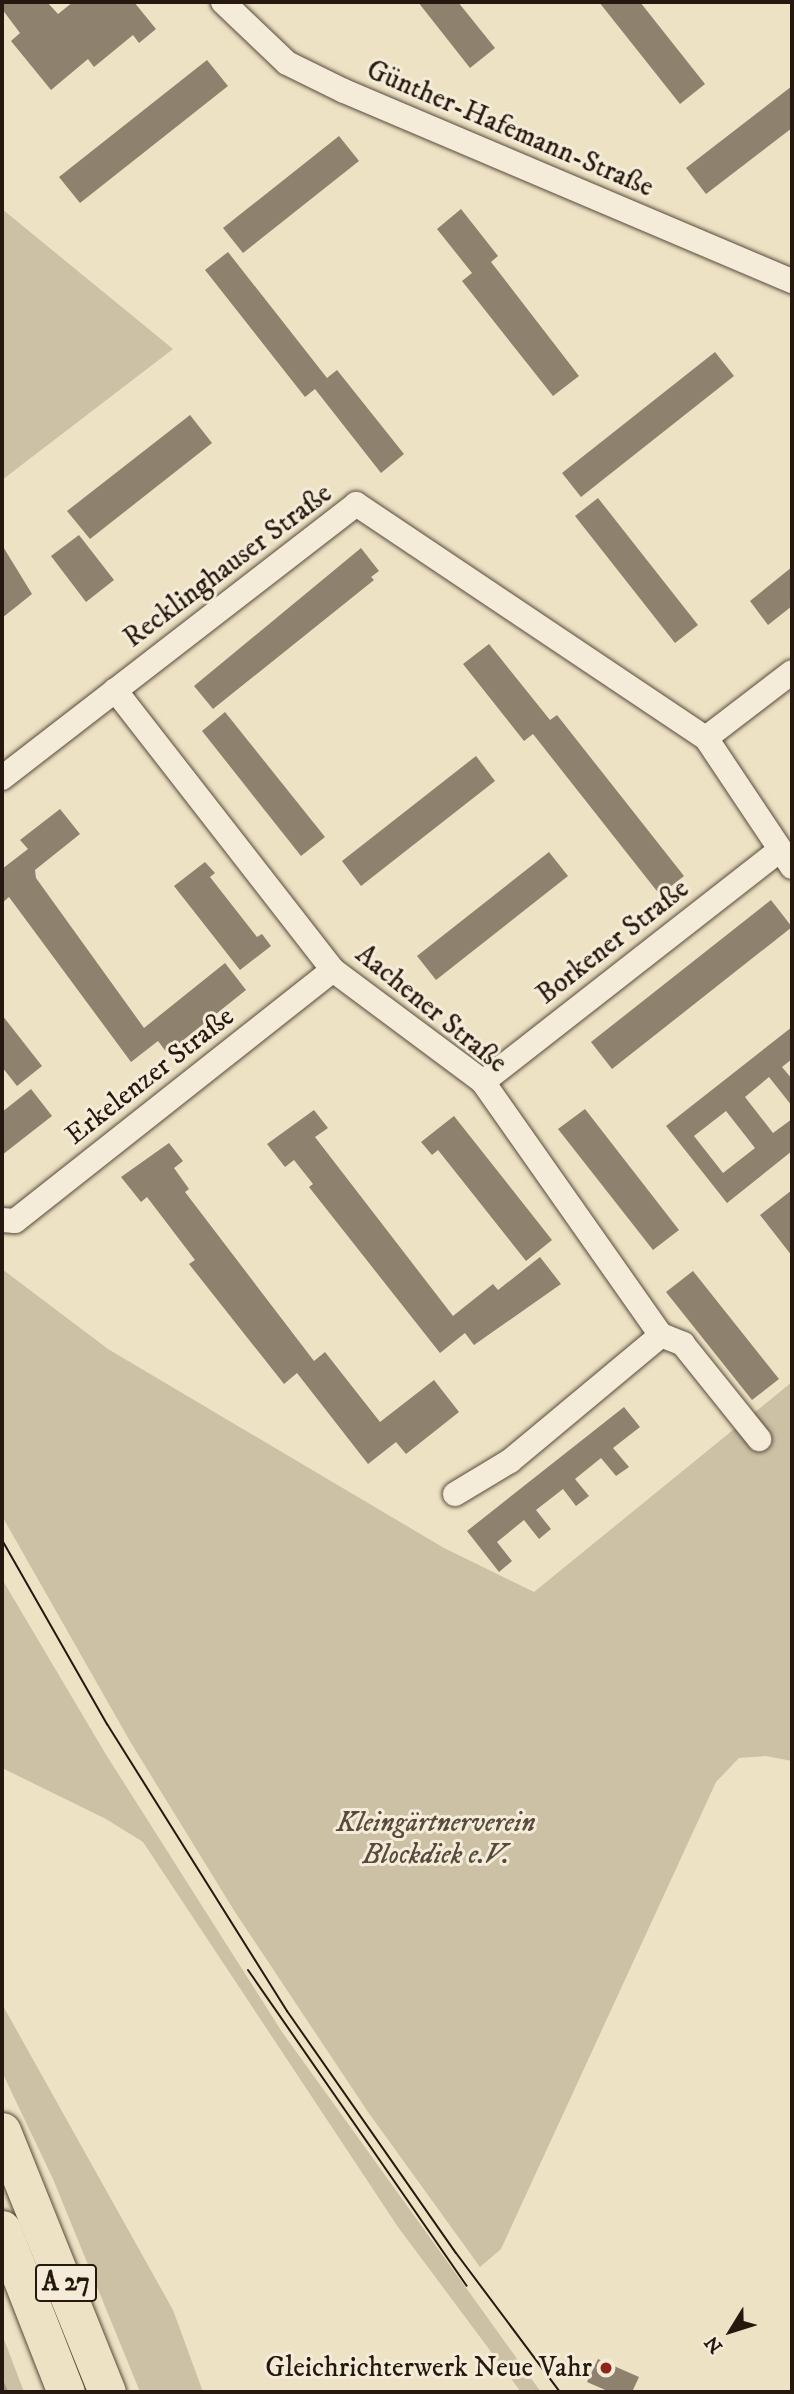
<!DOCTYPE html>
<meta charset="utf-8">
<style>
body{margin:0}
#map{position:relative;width:794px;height:2394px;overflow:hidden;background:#eee2c4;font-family:"IM FELL DW Pica",serif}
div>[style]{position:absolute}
.green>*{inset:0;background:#ccc0a5}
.stream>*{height:6px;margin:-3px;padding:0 3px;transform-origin:3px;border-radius:3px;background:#aa9d86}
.building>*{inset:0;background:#8e816d}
.roads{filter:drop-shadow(0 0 2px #584a3c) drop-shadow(0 0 2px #584a3c)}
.minor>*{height:24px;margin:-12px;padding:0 12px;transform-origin:12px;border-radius:12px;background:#f4ecd9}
.highway>*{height:37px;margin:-18.5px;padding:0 18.5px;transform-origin:18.5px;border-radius:18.5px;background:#eee2c4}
.tram>*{height:2px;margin:-1px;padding:0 1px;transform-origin:1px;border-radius:1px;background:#26180f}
.dots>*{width:19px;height:19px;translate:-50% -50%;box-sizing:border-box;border:4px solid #f4ecd9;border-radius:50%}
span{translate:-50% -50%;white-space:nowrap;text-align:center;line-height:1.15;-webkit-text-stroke:6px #f4ecd9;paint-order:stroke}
.shield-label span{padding:2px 5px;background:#f4ecd9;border:2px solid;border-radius:5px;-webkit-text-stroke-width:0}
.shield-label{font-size:26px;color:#26180f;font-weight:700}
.street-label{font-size:28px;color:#26180f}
.park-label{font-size:28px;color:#584a3c;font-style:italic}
.poi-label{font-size:28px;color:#26180f}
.right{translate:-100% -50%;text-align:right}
.frame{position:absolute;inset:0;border:4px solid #26180f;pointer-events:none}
.north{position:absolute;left:696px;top:2296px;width:70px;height:70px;-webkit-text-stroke:5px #f4ecd9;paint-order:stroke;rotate:232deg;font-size:19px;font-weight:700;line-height:28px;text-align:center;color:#26180f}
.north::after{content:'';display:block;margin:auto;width:24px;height:32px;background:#26180f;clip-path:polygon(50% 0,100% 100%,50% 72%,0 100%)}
</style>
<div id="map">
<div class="green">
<i style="clip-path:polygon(2px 209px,173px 349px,2px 480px)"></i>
<i style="clip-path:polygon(2px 1269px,108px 1349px,444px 1548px,534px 1592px,792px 1382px,792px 1761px,766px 1756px,739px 1758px,716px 1782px,501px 2249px,480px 2267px,368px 2112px,235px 1912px,131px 1743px,2px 1516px)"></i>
<i style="clip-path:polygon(2px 1579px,105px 1753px,282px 2032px,541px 2392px,521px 2392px,398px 2227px,143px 1842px,106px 1819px,2px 1768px)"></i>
<i style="clip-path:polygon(2px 2004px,173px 2310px,203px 2392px,140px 2392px,53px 2179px,2px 2072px)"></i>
<i style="clip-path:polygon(2px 2334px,24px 2392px,2px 2392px)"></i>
</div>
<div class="stream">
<i style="left:2px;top:2385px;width:8px;rotate:67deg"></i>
</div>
<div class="building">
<i style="clip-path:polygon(2px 2px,47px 2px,58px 14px,73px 2px,134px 2px,156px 29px,139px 43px,133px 35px,94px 67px,88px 59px,51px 90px,11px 41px,20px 33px,2px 9px)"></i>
<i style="clip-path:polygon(418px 2px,458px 2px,495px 48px,470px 68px)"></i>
<i style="clip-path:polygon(599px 2px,640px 2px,705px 84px,680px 104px)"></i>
<i style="clip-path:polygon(207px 60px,228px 86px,80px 203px,59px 177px)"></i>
<i style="clip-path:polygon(792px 86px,792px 128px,706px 194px,686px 168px)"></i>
<i style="clip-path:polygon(339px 136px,359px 161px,243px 253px,223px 228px)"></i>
<i style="clip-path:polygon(461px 209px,498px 256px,491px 262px,579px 376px,553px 396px,462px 281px,472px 273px,437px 229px)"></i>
<i style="clip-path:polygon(228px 252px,327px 378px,337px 370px,404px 454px,381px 473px,315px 389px,305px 397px,205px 270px)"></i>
<i style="clip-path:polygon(715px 352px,734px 376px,581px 497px,562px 473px)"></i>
<i style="clip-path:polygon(190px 415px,212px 443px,90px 539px,67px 511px)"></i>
<i style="clip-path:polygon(598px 498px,698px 625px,675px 643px,575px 516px)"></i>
<i style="clip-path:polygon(79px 535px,114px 580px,86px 602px,51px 556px)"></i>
<i style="clip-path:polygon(2px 545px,32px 594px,2px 618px)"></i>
<i style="clip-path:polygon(361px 548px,379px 571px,371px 577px,374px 580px,213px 709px,194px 686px)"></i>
<i style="clip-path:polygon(792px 567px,792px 606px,768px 625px,750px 601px)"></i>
<i style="clip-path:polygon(489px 644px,550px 720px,557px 715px,684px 876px,660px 895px,533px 734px,524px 741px,463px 664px)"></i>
<i style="clip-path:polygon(225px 712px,325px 837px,301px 856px,202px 731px)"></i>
<i style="clip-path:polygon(476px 756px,495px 781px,361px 886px,342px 861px)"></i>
<i style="clip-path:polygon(60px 809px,80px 834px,35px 870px,36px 878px,144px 1028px,225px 963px,246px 990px,167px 1053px,158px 1041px,131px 1062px,9px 897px,2px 903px,2px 869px,28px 849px,20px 840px)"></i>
<i style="clip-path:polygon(549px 852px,568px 876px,436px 980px,417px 956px)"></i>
<i style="clip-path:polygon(205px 862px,215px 873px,210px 877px,257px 937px,262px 934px,271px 946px,240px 970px,174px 886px)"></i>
<i style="clip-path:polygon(771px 900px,792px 927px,612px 1069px,591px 1042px)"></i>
<i style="clip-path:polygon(2px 1015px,42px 1066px,17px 1086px,2px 1067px)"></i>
<i style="clip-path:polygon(evenodd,792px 1027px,792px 1059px,782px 1067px,792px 1079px,792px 1106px,769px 1077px,745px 1097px,773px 1133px,792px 1119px,792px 1151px,727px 1203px,666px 1126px,792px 1027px,726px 1111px,755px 1148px,723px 1173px,694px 1136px,726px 1111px)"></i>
<i style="clip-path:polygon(31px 1089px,52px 1116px,2px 1155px,2px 1112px)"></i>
<i style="clip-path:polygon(585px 1109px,679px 1230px,653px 1250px,558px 1129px)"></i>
<i style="clip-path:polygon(314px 1110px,328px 1128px,315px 1137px,453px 1316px,493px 1284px,498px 1290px,540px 1257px,561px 1284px,474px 1345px,465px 1333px,440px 1353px,309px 1187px,313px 1184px,294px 1160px,285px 1167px,267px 1144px)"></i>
<i style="clip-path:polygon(454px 1116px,552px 1240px,526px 1261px,438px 1150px,432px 1155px,421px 1142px)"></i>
<i style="clip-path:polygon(169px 1143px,183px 1161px,174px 1168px,189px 1189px,185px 1192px,314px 1361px,325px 1352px,380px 1422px,434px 1380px,459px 1412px,406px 1454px,396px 1442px,368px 1464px,297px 1373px,284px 1384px,189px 1264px,195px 1260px,147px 1197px,141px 1202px,121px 1177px)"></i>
<i style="clip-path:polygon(792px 1190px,792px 1256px,760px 1215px)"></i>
<i style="clip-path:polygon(693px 1271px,779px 1379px,752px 1400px,666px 1292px)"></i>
<i style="clip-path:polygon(624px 1407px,640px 1427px,613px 1448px,629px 1467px,616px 1476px,601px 1458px,575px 1479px,589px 1496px,576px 1506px,563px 1489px,536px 1510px,551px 1529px,539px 1539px,524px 1520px,497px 1542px,512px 1561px,499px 1572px,467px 1531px)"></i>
<i style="clip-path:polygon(598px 2359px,639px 2377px,632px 2392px,610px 2392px,587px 2382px)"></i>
</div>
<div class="roads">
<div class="minor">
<i style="left:223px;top:2px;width:88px;rotate:43.6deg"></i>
<i style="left:287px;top:63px;width:64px;rotate:26.2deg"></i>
<i style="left:344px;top:91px;width:487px;rotate:23deg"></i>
<i style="left:115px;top:690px;width:355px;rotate:52.1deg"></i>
<i style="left:333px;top:970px;width:187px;rotate:36.7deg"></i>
<i style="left:483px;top:1082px;width:309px;rotate:54.9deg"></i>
<i style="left:661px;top:1335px;width:24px;rotate:22deg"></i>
<i style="left:683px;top:1344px;width:122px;rotate:51.3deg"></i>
<i style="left:706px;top:738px;width:108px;rotate:-37.5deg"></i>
<i style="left:2px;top:778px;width:448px;rotate:-37.7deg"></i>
<i style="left:356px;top:504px;width:421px;rotate:33.8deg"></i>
<i style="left:706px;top:738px;width:155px;rotate:56.3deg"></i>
<i style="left:483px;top:1082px;width:377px;rotate:-38deg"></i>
<i style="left:2px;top:1220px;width:13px;rotate:4deg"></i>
<i style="left:15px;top:1221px;width:405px;rotate:-38.3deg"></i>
<i style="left:455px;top:1494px;width:64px;rotate:-31deg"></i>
<i style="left:510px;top:1461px;width:197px;rotate:-39.8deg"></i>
</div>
<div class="highway">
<i style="left:2px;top:2131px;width:281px;rotate:68.1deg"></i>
<i style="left:2px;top:2229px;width:175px;rotate:68.6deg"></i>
</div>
</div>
<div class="tram">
<i style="left:2px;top:1540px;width:212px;rotate:60.3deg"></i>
<i style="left:107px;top:1724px;width:339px;rotate:57.9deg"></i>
<i style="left:287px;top:2011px;width:295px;rotate:55.1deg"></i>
<i style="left:456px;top:2253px;width:174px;rotate:53.2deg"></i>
<i style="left:248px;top:1970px;width:384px;rotate:55.3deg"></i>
</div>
<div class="dots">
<i style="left:606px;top:2368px;background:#8f2418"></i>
</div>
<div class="shield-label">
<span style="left:66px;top:2283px">A 27</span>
</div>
<div class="street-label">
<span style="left:510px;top:129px;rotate:23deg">Günther-Hafemann-Straße</span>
<span style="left:228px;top:566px;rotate:-37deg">Recklinghauser Straße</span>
<span style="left:613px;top:942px;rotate:-38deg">Borkener Straße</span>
<span style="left:431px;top:1009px;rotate:39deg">Aachener Straße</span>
<span style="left:150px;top:1076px;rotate:-38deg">Erkelenzer Straße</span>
</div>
<div class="park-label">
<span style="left:436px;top:1839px">Kleingärtnerverein<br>Blockdiek e.V.</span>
</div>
<div class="poi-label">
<span class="right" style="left:592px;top:2368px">Gleichrichterwerk Neue Vahr</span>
</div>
<div class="frame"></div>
<div class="north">N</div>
</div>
